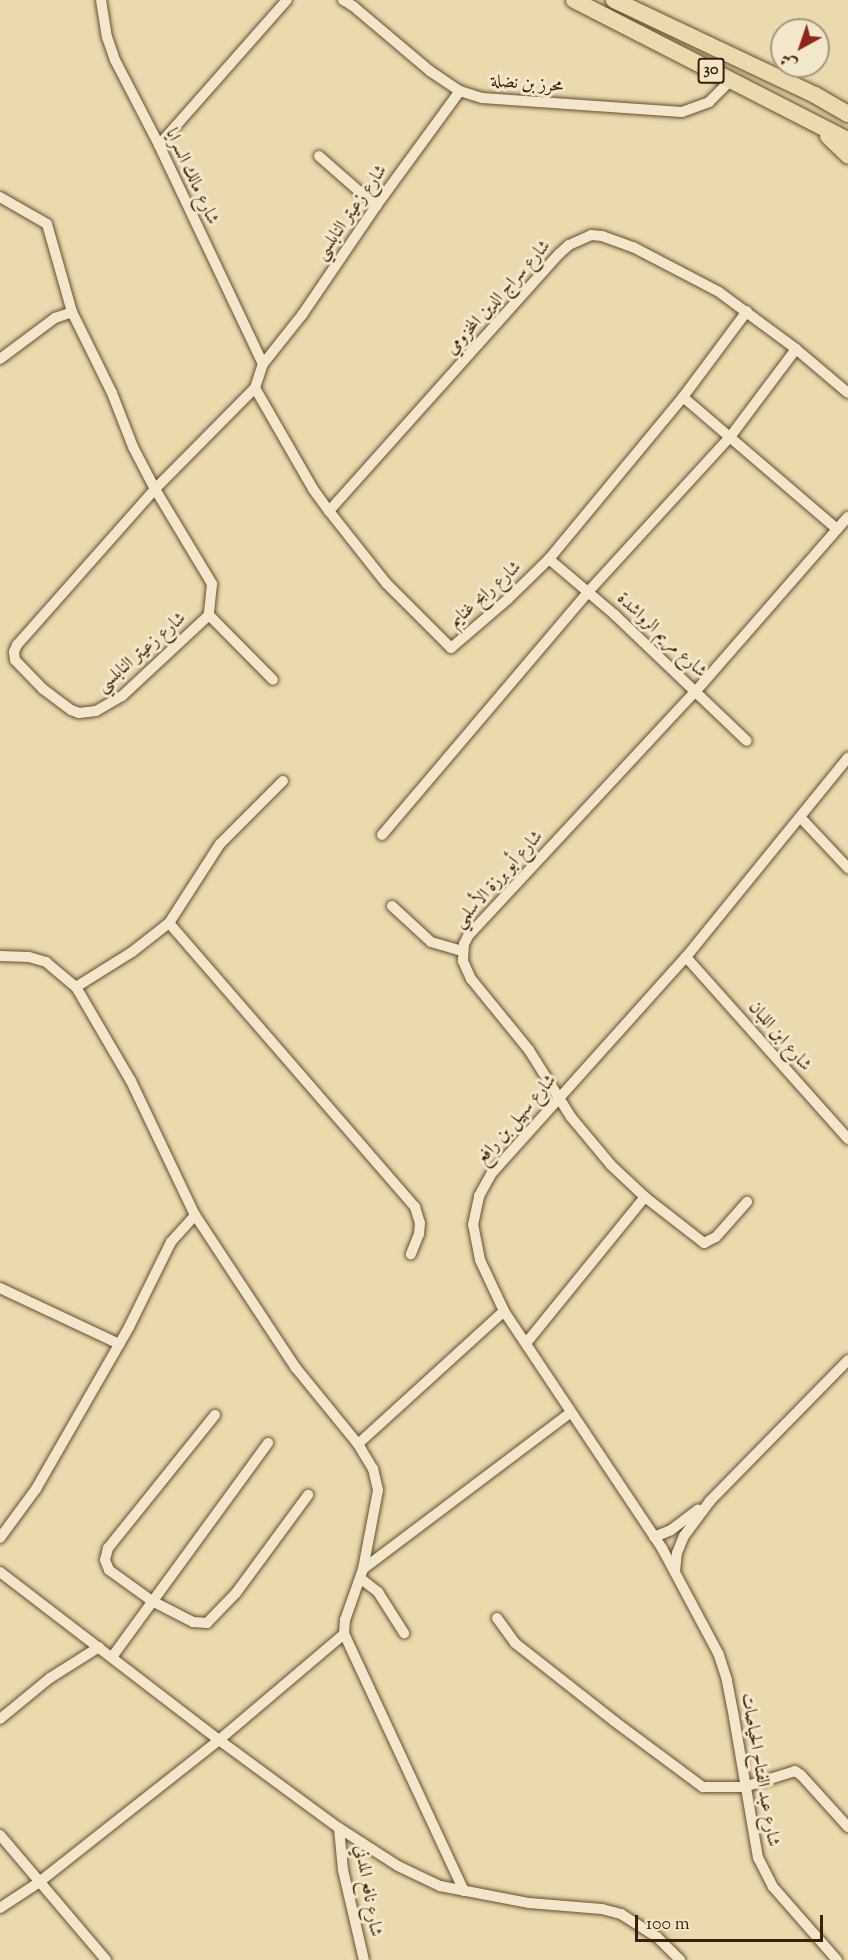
<!DOCTYPE html>
<meta charset="utf-8">
<style>
body{margin:0}
#map{position:relative;width:848px;height:1960px;overflow:hidden;background:#ebdaad;font-family:"Sorts Mill Goudy",Amiri,serif}
div>[style]{position:absolute}
.roads{filter:drop-shadow(0 0 2px #664e30) drop-shadow(0 0 2px #664e30)}
.street>*{height:10px;margin:-5px;padding:0 5px;transform-origin:5px;border-radius:5px;background:#f2e7ca}
.primary>*{height:16px;margin:-8px;padding:0 8px;transform-origin:8px;border-radius:8px;background:#ebdaad}
span{translate:-50% -50%;white-space:nowrap;text-align:center;line-height:1.15;-webkit-text-stroke:6px #f2e7ca;paint-order:stroke}
.shield-label span{padding:2px 4px;background:#f2e7ca;border:2px solid;border-radius:4px;-webkit-text-stroke-width:0}
.shield-label{font-size:16px;color:#3a2007;font-weight:700}
.street-label{font-size:18px;color:#3a2007}
.north{position:absolute;left:770px;top:18px;width:60px;height:60px;box-sizing:border-box;background:#f2e7ca;border:2px solid #a8977c;border-radius:50%;rotate:220deg;font-size:16px;font-weight:700;line-height:24px;text-align:center;color:#3a2007}
.north::after{content:'';display:block;margin:auto;width:21px;height:27px;background:#8f2418;clip-path:polygon(50% 0,100% 100%,50% 72%,0 100%)}
.scale{position:absolute;left:635px;top:1915px;width:188px;height:27px;box-sizing:border-box;border:3px solid #3a2007;border-top:0;padding-left:8px;font-size:18px;line-height:21px;white-space:nowrap;color:#3a2007;-webkit-text-stroke:4px #f2e7ca;paint-order:stroke}
</style>
<div id="map">
<div class="roads">
<div class="street">
<i style="left:101px;top:0;width:37px;rotate:81deg"></i>
<i style="left:107px;top:37px;width:24px;rotate:71deg"></i>
<i style="left:115px;top:60px;width:96px;rotate:62.6deg"></i>
<i style="left:159px;top:145px;width:242px;rotate:64.6deg"></i>
<i style="left:343px;top:0;width:12px;rotate:31deg"></i>
<i style="left:353px;top:6px;width:101px;rotate:40.2deg"></i>
<i style="left:430px;top:71px;width:36px;rotate:34deg"></i>
<i style="left:460px;top:91px;width:23px;rotate:18deg"></i>
<i style="left:482px;top:98px;width:200px;rotate:4deg"></i>
<i style="left:682px;top:112px;width:29px;rotate:-20deg"></i>
<i style="left:709px;top:102px;width:30px;rotate:-45deg"></i>
<i style="left:159px;top:145px;width:193px;rotate:-48.6deg"></i>
<i style="left:319px;top:156px;width:76px;rotate:41.3deg"></i>
<i style="left:0;top:197px;width:54px;rotate:29.9deg"></i>
<i style="left:47px;top:224px;width:91px;rotate:74.1deg"></i>
<i style="left:0;top:359px;width:69px;rotate:-36.7deg"></i>
<i style="left:55px;top:318px;width:18px;rotate:-19deg"></i>
<i style="left:72px;top:312px;width:90px;rotate:63.7deg"></i>
<i style="left:112px;top:393px;width:58px;rotate:68.7deg"></i>
<i style="left:133px;top:447px;width:47px;rotate:62.4deg"></i>
<i style="left:155px;top:489px;width:111px;rotate:59deg"></i>
<i style="left:212px;top:584px;width:31px;rotate:96deg"></i>
<i style="left:209px;top:615px;width:119px;rotate:137deg"></i>
<i style="left:122px;top:696px;width:30px;rotate:150deg"></i>
<i style="left:96px;top:711px;width:17px;rotate:173deg"></i>
<i style="left:79px;top:713px;width:9px;rotate:-159deg"></i>
<i style="left:71px;top:710px;width:35px;rotate:-143deg"></i>
<i style="left:43px;top:689px;width:40px;rotate:-134deg"></i>
<i style="left:15px;top:660px;width:8px;rotate:-97deg"></i>
<i style="left:14px;top:652px;width:8px;rotate:-67deg"></i>
<i style="left:17px;top:645px;width:208px;rotate:-48.5deg"></i>
<i style="left:155px;top:489px;width:142px;rotate:-45.3deg"></i>
<i style="left:255px;top:388px;width:25px;rotate:-72deg"></i>
<i style="left:263px;top:364px;width:63px;rotate:-51.5deg"></i>
<i style="left:302px;top:315px;width:132px;rotate:-55.8deg"></i>
<i style="left:376px;top:206px;width:142px;rotate:-53.9deg"></i>
<i style="left:255px;top:388px;width:116px;rotate:60.1deg"></i>
<i style="left:313px;top:489px;width:27px;rotate:54deg"></i>
<i style="left:329px;top:511px;width:92px;rotate:51.6deg"></i>
<i style="left:386px;top:583px;width:92px;rotate:45deg"></i>
<i style="left:451px;top:648px;width:75px;rotate:-40.7deg"></i>
<i style="left:508px;top:599px;width:57px;rotate:-44.3deg"></i>
<i style="left:549px;top:559px;width:210px;rotate:-50.4deg"></i>
<i style="left:683px;top:397px;width:107px;rotate:-53.3deg"></i>
<i style="left:683px;top:397px;width:203px;rotate:40.6deg"></i>
<i style="left:329px;top:511px;width:345px;rotate:-48.2deg"></i>
<i style="left:559px;top:254px;width:13px;rotate:-42deg"></i>
<i style="left:569px;top:245px;width:24px;rotate:-24deg"></i>
<i style="left:591px;top:235px;width:11px;rotate:5deg"></i>
<i style="left:602px;top:236px;width:33px;rotate:20deg"></i>
<i style="left:633px;top:247px;width:97px;rotate:27.6deg"></i>
<i style="left:719px;top:292px;width:96px;rotate:36.5deg"></i>
<i style="left:796px;top:349px;width:68px;rotate:40.2deg"></i>
<i style="left:549px;top:559px;width:87px;rotate:40.3deg"></i>
<i style="left:615px;top:615px;width:182px;rotate:43.7deg"></i>
<i style="left:209px;top:615px;width:91px;rotate:45.4deg"></i>
<i style="left:801px;top:818px;width:69px;rotate:46.8deg"></i>
<i style="left:382px;top:835px;width:319px;rotate:-49.7deg"></i>
<i style="left:588px;top:592px;width:210px;rotate:-47.5deg"></i>
<i style="left:730px;top:437px;width:110px;rotate:-53.1deg"></i>
<i style="left:392px;top:906px;width:53px;rotate:42.7deg"></i>
<i style="left:431px;top:942px;width:32px;rotate:16deg"></i>
<i style="left:169px;top:923px;width:376px;rotate:49.1deg"></i>
<i style="left:415px;top:1207px;width:17px;rotate:73deg"></i>
<i style="left:420px;top:1223px;width:11px;rotate:95deg"></i>
<i style="left:419px;top:1234px;width:22px;rotate:112deg"></i>
<i style="left:0;top:956px;width:29px;rotate:2deg"></i>
<i style="left:29px;top:957px;width:18px;rotate:16deg"></i>
<i style="left:46px;top:962px;width:39px;rotate:40deg"></i>
<i style="left:76px;top:987px;width:109px;rotate:59.7deg"></i>
<i style="left:131px;top:1081px;width:148px;rotate:64.5deg"></i>
<i style="left:195px;top:1215px;width:183px;rotate:56.6deg"></i>
<i style="left:296px;top:1368px;width:98px;rotate:50.8deg"></i>
<i style="left:686px;top:957px;width:244px;rotate:48.3deg"></i>
<i style="left:76px;top:987px;width:66px;rotate:-32deg"></i>
<i style="left:132px;top:952px;width:47px;rotate:-38.1deg"></i>
<i style="left:169px;top:923px;width:94px;rotate:-57.2deg"></i>
<i style="left:220px;top:844px;width:89px;rotate:-45deg"></i>
<i style="left:645px;top:1197px;width:75px;rotate:37.9deg"></i>
<i style="left:704px;top:1243px;width:13px;rotate:-27deg"></i>
<i style="left:716px;top:1237px;width:47px;rotate:-48.5deg"></i>
<i style="left:0;top:1288px;width:132px;rotate:25.2deg"></i>
<i style="left:527px;top:1342px;width:187px;rotate:-50.9deg"></i>
<i style="left:645px;top:1197px;width:47px;rotate:-136.7deg"></i>
<i style="left:611px;top:1165px;width:62px;rotate:-129.8deg"></i>
<i style="left:571px;top:1117px;width:79px;rotate:-122.1deg"></i>
<i style="left:529px;top:1050px;width:92px;rotate:-129.2deg"></i>
<i style="left:471px;top:979px;width:20px;rotate:-114deg"></i>
<i style="left:463px;top:961px;width:17px;rotate:-87deg"></i>
<i style="left:464px;top:944px;width:9px;rotate:-63deg"></i>
<i style="left:468px;top:936px;width:335px;rotate:-47.1deg"></i>
<i style="left:696px;top:691px;width:231px;rotate:-48.9deg"></i>
<i style="left:215px;top:1415px;width:171px;rotate:128.8deg"></i>
<i style="left:108px;top:1548px;width:12px;rotate:104deg"></i>
<i style="left:105px;top:1560px;width:11px;rotate:68deg"></i>
<i style="left:109px;top:1570px;width:53px;rotate:35.8deg"></i>
<i style="left:152px;top:1601px;width:46px;rotate:27.1deg"></i>
<i style="left:193px;top:1622px;width:14px;rotate:4deg"></i>
<i style="left:207px;top:1623px;width:42px;rotate:-46deg"></i>
<i style="left:236px;top:1593px;width:122px;rotate:-53.7deg"></i>
<i style="left:654px;top:1537px;width:18px;rotate:-22deg"></i>
<i style="left:671px;top:1530px;width:34px;rotate:-37deg"></i>
<i style="left:0;top:1538px;width:61px;rotate:-53.7deg"></i>
<i style="left:36px;top:1489px;width:187px;rotate:-60.1deg"></i>
<i style="left:129px;top:1327px;width:95px;rotate:-63.7deg"></i>
<i style="left:171px;top:1242px;width:36px;rotate:-48deg"></i>
<i style="left:363px;top:1569px;width:259px;rotate:-37deg"></i>
<i style="left:675px;top:1571px;width:18px;rotate:-84deg"></i>
<i style="left:677px;top:1553px;width:18px;rotate:-68deg"></i>
<i style="left:684px;top:1536px;width:44px;rotate:-53.4deg"></i>
<i style="left:710px;top:1501px;width:197px;rotate:-45.6deg"></i>
<i style="left:0;top:1572px;width:276px;rotate:37.5deg"></i>
<i style="left:219px;top:1740px;width:149px;rotate:36.3deg"></i>
<i style="left:339px;top:1828px;width:70px;rotate:32.8deg"></i>
<i style="left:398px;top:1866px;width:47px;rotate:25.5deg"></i>
<i style="left:440px;top:1886px;width:91px;rotate:10.8deg"></i>
<i style="left:529px;top:1903px;width:73px;rotate:4.7deg"></i>
<i style="left:602px;top:1909px;width:20px;rotate:15deg"></i>
<i style="left:621px;top:1914px;width:43px;rotate:32.6deg"></i>
<i style="left:657px;top:1937px;width:33px;rotate:45deg"></i>
<i style="left:360px;top:1578px;width:23px;rotate:38deg"></i>
<i style="left:378px;top:1592px;width:49px;rotate:57.6deg"></i>
<i style="left:497px;top:1618px;width:31px;rotate:54deg"></i>
<i style="left:515px;top:1643px;width:126px;rotate:38.2deg"></i>
<i style="left:614px;top:1721px;width:111px;rotate:36.6deg"></i>
<i style="left:703px;top:1787px;width:41px"></i>
<i style="left:744px;top:1787px;width:53px;rotate:-17.4deg"></i>
<i style="left:795px;top:1771px;width:7px;rotate:34deg"></i>
<i style="left:801px;top:1775px;width:70px;rotate:47.9deg"></i>
<i style="left:112px;top:1657px;width:265px;rotate:-53.9deg"></i>
<i style="left:0;top:1719px;width:65px;rotate:-39.4deg"></i>
<i style="left:50px;top:1678px;width:58px;rotate:-32.3deg"></i>
<i style="left:339px;top:1828px;width:42px;rotate:84.6deg"></i>
<i style="left:343px;top:1870px;width:92px;rotate:76.9deg"></i>
<i style="left:0;top:1835px;width:164px;rotate:49.7deg"></i>
<i style="left:464px;top:1891px;width:284px;rotate:-115deg"></i>
<i style="left:344px;top:1634px;width:14px;rotate:-86deg"></i>
<i style="left:345px;top:1620px;width:54px;rotate:-70.6deg"></i>
<i style="left:363px;top:1569px;width:80px;rotate:-79.2deg"></i>
<i style="left:378px;top:1490px;width:22px;rotate:-103deg"></i>
<i style="left:373px;top:1469px;width:29px;rotate:-121deg"></i>
<i style="left:358px;top:1444px;width:197px;rotate:-42.3deg"></i>
<i style="left:0;top:1908px;width:45px;rotate:-33.3deg"></i>
<i style="left:38px;top:1883px;width:231px;rotate:-38.3deg"></i>
<i style="left:219px;top:1740px;width:164px;rotate:-40.3deg"></i>
<i style="left:837px;top:1960px;width:97px;rotate:-131.2deg"></i>
<i style="left:773px;top:1887px;width:33px;rotate:-117deg"></i>
<i style="left:758px;top:1858px;width:143px;rotate:-99.7deg"></i>
<i style="left:734px;top:1717px;width:38px;rotate:-101deg"></i>
<i style="left:727px;top:1680px;width:28px;rotate:-108deg"></i>
<i style="left:718px;top:1653px;width:119px;rotate:-118.1deg"></i>
<i style="left:662px;top:1548px;width:285px;rotate:-123.7deg"></i>
<i style="left:504px;top:1311px;width:56px;rotate:-115.2deg"></i>
<i style="left:480px;top:1260px;width:36px;rotate:-101deg"></i>
<i style="left:473px;top:1225px;width:30px;rotate:-78deg"></i>
<i style="left:479px;top:1196px;width:26px;rotate:-61deg"></i>
<i style="left:492px;top:1173px;width:290px;rotate:-48.1deg"></i>
<i style="left:686px;top:957px;width:257px;rotate:-50.9deg"></i>
</div>
<div class="primary">
<i style="left:574px;top:0;width:308px;rotate:27.1deg"></i>
<i style="left:614px;top:0;width:222px;rotate:25.3deg"></i>
<i style="left:815px;top:95px;width:38px;rotate:30deg"></i>
<i style="left:828px;top:136px;width:28px;rotate:44deg"></i>
</div>
</div>
<div class="shield-label">
<span style="left:711px;top:71px">30</span>
</div>
<div class="street-label">
<span style="left:527px;top:85px;rotate:4deg">محرز بن نضلة</span>
<span style="left:191px;top:177px;rotate:65deg">شارع مالك السرايا</span>
<span style="left:352px;top:213px;rotate:-55deg">شارع زعيتر النابلسي</span>
<span style="left:499px;top:298px;rotate:-48deg">شارع سراج الدين المخزومي</span>
<span style="left:486px;top:595px;rotate:-42deg">شارع رابح غنايم</span>
<span style="left:661px;top:636px;rotate:43deg">شارع مريم الرواشدة</span>
<span style="left:142px;top:653px;rotate:-41deg">شارع زعيتر النابلسي</span>
<span style="left:499px;top:880px;rotate:-48deg">شارع أبو برزة الأسلمي</span>
<span style="left:779px;top:1037px;rotate:49deg">شارع ابن اللبان</span>
<span style="left:517px;top:1120px;rotate:-49deg">شارع سهيل بن رافع</span>
<span style="left:759px;top:1770px;rotate:80deg">شارع عبد الفتاح الحياصات</span>
<span style="left:367px;top:1891px;rotate:80deg">شارع نافع المدني</span>
</div>
<div class="north">ش</div>
<div class="scale">100 m</div>
</div>
